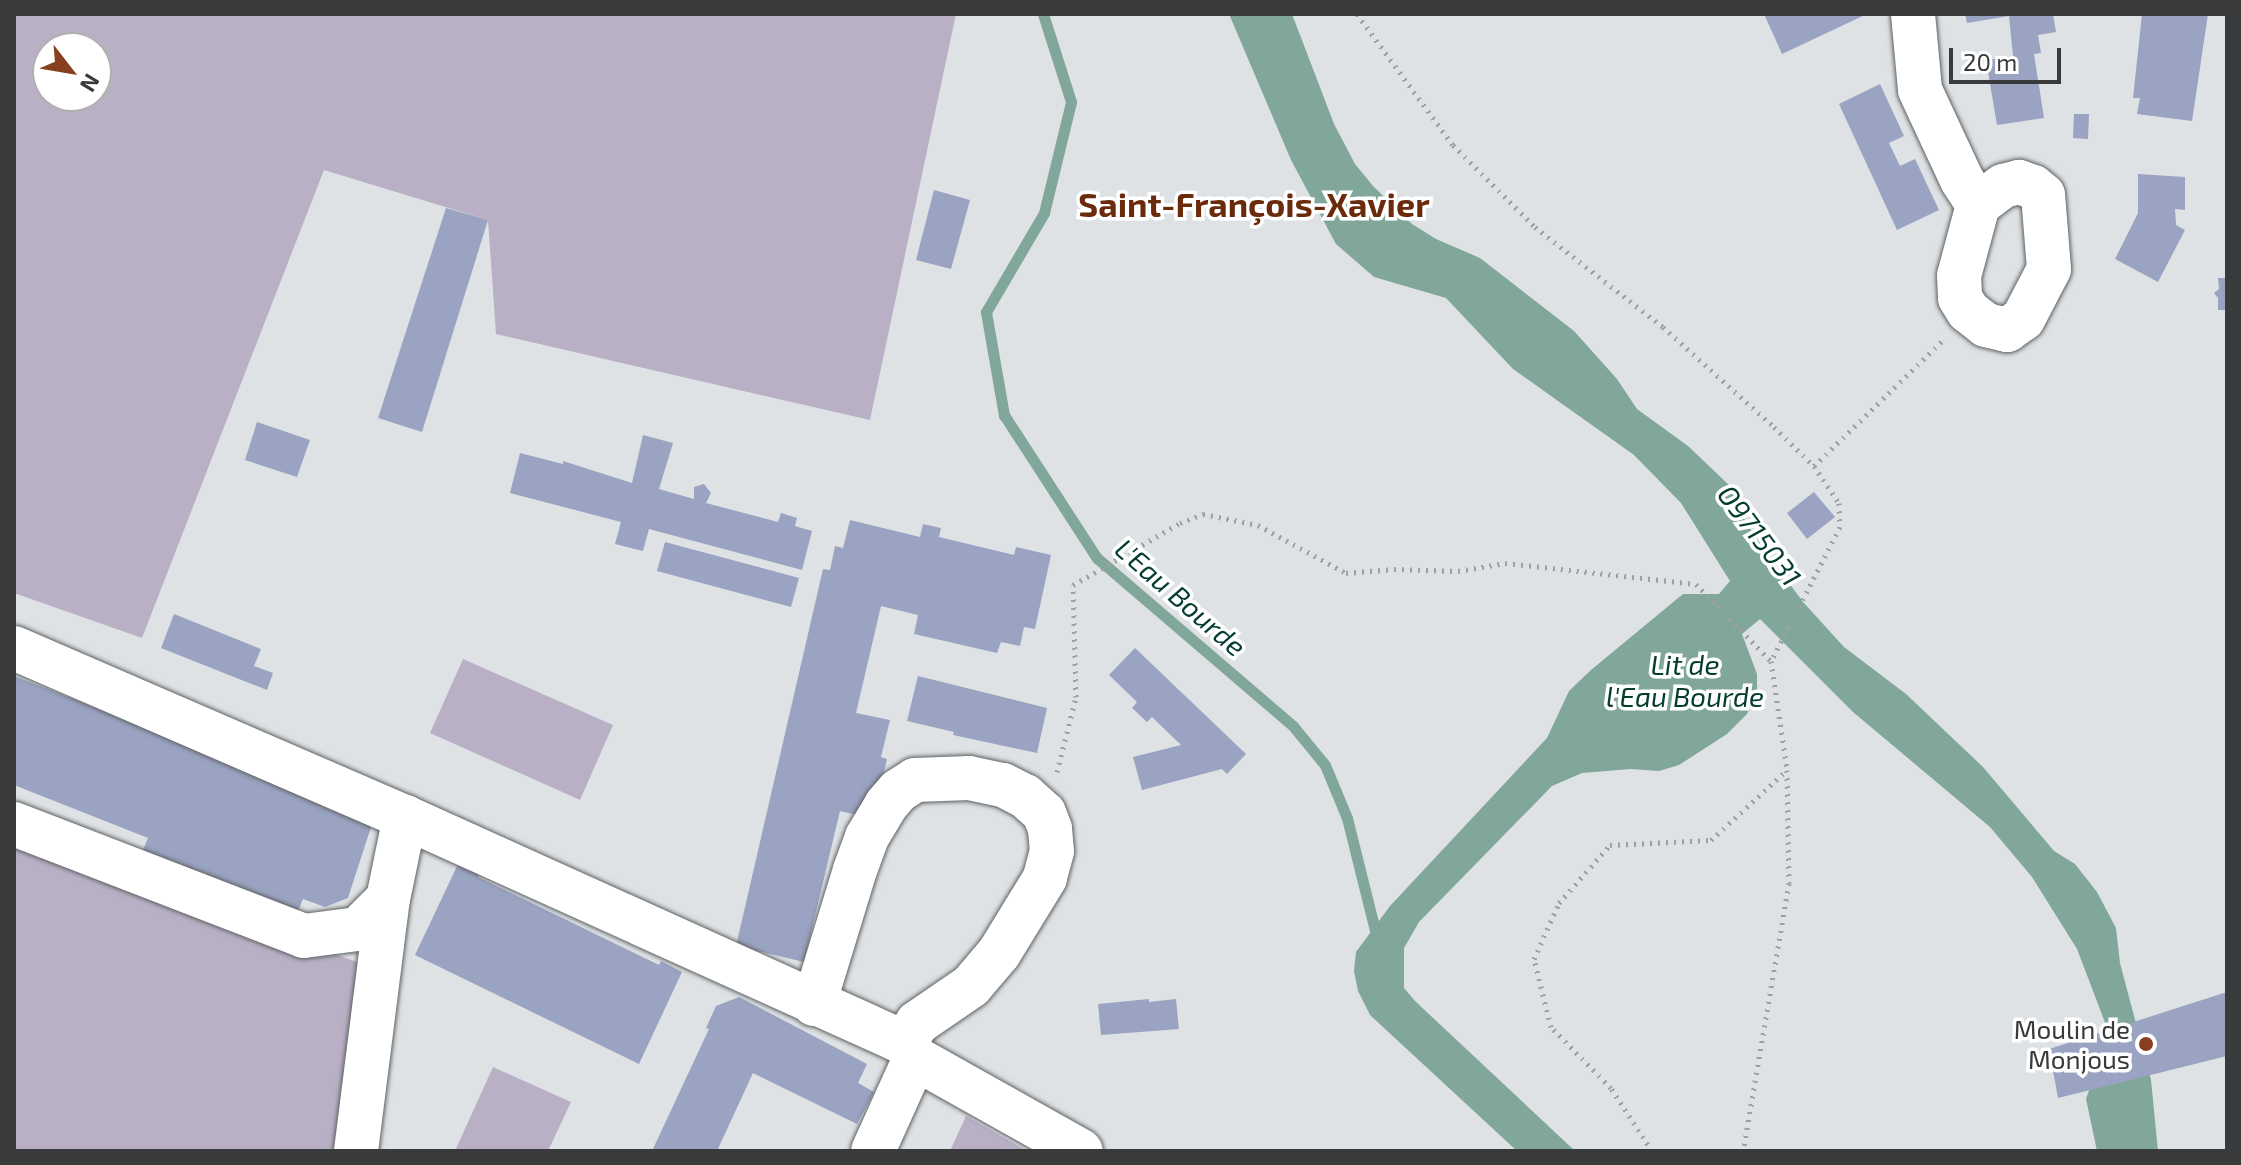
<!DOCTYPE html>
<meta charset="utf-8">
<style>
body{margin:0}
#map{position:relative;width:2241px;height:1165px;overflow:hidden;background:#dee2e5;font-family:"Exo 2",sans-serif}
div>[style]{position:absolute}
.green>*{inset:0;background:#b9b0c5}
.water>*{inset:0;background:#81a69a}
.stream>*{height:11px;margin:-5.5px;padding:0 5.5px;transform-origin:5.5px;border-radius:5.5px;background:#81a69a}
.building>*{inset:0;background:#9aa3c1}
.path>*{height:5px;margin-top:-2.5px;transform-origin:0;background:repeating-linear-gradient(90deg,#9ea1a4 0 2px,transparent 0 8px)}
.roads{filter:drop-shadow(0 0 2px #5f6264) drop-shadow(0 0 2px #5f6264)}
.minor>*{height:44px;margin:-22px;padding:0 22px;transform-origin:22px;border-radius:22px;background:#fff}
.dots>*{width:22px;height:22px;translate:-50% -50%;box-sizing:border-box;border:4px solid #fff;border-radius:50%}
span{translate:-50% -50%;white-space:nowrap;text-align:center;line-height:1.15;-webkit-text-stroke:7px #fff;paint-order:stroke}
.poi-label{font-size:26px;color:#393a3b}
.right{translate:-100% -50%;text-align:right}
.water-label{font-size:28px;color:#043c30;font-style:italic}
.district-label{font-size:34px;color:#6a2a0b;font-weight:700}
.frame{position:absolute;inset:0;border:16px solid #393a3b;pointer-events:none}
.north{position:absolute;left:32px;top:32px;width:80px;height:80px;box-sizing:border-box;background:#fff;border:2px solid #b0b0b1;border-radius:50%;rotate:121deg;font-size:22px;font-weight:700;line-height:32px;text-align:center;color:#393a3b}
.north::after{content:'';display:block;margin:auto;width:28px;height:36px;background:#873f1f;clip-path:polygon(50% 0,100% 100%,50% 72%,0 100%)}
.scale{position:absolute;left:1949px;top:48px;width:112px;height:36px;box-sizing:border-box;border:4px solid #393a3b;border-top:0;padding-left:10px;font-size:24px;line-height:28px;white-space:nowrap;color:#393a3b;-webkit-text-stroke:6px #fff;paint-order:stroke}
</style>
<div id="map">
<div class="green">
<i style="clip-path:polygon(evenodd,14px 14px,956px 14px,870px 420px,496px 334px,488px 220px,324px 170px,142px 638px,14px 593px,14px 14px,48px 48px,96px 48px,96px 96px,48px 96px,48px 48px)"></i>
<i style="clip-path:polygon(463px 659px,613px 725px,580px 800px,430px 733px)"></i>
<i style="clip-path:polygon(14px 830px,122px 877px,368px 966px,342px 1151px,14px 1151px)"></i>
<i style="clip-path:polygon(493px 1067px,571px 1102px,548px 1151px,455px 1151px)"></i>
<i style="clip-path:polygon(966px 1116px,1027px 1151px,950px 1151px)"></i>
</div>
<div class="water">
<i style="clip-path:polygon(1229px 14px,1292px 14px,1334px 124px,1355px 164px,1373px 186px,1412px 224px,1436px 239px,1480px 258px,1574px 331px,1617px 379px,1637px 409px,1688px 446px,1731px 487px,1746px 523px,1767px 553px,1803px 602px,1844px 647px,1906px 694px,1983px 767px,2054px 851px,2075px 864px,2097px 892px,2116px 928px,2120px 963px,2151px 1080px,2158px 1151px,2097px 1151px,2086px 1099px,2109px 1033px,2077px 949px,2032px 877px,1990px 827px,1853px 712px,1760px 619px,1742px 634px,1757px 674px,1757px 693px,1747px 714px,1727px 734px,1679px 765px,1659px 771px,1631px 769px,1582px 773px,1552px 786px,1419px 922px,1404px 948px,1404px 988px,1415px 1001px,1575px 1151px,1517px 1151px,1370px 1015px,1358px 991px,1354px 971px,1356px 952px,1390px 906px,1547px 738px,1569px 691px,1591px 670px,1683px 594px,1719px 594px,1730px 581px,1681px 503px,1634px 455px,1513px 369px,1446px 298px,1374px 277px,1336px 244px,1291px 160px)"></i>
</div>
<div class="stream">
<i style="left:1043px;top:14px;width:92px;rotate:72.3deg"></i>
<i style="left:1071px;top:102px;width:114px;rotate:103.7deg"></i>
<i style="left:1044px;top:213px;width:115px;rotate:120.4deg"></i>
<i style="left:986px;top:312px;width:105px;rotate:80.1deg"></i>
<i style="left:1004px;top:415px;width:171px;rotate:57deg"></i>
<i style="left:1097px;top:558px;width:258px;rotate:40.6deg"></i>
<i style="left:1293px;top:726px;width:50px;rotate:50.6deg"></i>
<i style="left:1325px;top:765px;width:57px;rotate:67.5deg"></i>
<i style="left:1347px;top:818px;width:124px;rotate:76deg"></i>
</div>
<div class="building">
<i style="clip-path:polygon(1764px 14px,1867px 14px,1782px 54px)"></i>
<i style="clip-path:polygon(1965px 14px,2053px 14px,2056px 32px,2038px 35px,2041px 53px,2034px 54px,2044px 118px,1997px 125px,1986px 60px,2013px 56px,2009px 16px,1967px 23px)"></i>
<i style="clip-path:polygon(2142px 14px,2208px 14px,2192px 121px,2137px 114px,2140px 98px,2133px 98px)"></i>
<i style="clip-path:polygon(1880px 84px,1904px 136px,1889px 143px,1900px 166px,1915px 159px,1939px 210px,1897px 230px,1839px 104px)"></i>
<i style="clip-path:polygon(2074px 114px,2089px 114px,2088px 139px,2073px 138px)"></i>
<i style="clip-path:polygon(2138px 174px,2185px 177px,2185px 210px,2175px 209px,2176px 225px,2185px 230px,2158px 282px,2115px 259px,2138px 213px)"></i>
<i style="clip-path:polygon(934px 190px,970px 200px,951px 269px,916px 260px)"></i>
<i style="clip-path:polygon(446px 208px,488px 220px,422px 432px,378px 418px)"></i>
<i style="clip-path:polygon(2218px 278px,2227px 278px,2227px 310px,2218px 310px,2218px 298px,2214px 293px,2219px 289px)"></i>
<i style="clip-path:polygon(257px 422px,310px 440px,297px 477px,245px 460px)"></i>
<i style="clip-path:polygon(643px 435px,673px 443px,659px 489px,694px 499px,694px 487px,704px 484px,711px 493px,706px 503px,778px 522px,781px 513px,797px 518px,795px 526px,812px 531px,802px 570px,649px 529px,643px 551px,615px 544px,621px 522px,510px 493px,520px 453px,563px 464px,563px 461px,632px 483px)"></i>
<i style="clip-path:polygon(1814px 492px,1835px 517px,1807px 539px,1787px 513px)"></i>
<i style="clip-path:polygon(850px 520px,920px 537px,923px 524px,941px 528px,939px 537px,1014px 555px,1016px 547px,1051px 555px,1035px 629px,1024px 627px,1020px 646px,1001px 642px,997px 653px,914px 634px,918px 615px,881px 606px,856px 713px,890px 720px,881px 757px,887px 759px,881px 785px,874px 784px,866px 817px,840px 811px,804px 962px,736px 946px,823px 569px,830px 570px,835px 546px,843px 548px)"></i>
<i style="clip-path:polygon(665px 542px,799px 578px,791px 607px,657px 571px)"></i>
<i style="clip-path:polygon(174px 614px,261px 649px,254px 666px,273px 673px,267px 690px,161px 648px)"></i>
<i style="clip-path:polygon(1135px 648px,1246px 754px,1227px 774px,1222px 769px,1142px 790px,1133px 757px,1181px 745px,1152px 717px,1147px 722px,1132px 708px,1137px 702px,1109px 675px)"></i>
<i style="clip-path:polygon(14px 676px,362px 811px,371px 827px,348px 898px,325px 907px,303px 899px,298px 911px,143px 850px,148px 838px,14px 785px)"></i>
<i style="clip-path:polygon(918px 676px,1047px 708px,1037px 753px,953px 735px,954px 732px,907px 721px)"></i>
<i style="clip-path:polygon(459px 862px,480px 874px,478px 877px,659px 965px,661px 961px,682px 972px,639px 1064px,415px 955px)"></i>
<i style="clip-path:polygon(2227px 992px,2227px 1056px,2058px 1098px,2049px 1049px)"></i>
<i style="clip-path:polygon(739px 997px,867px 1064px,858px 1083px,874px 1092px,857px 1124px,753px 1073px,717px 1151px,652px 1151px,709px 1029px,706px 1028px,716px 1006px)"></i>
<i style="clip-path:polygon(1149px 999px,1149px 1002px,1176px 999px,1179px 1029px,1101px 1035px,1098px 1004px)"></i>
</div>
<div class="path">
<i style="left:1357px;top:14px;width:162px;rotate:53.8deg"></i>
<i style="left:1453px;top:145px;width:116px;rotate:45deg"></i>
<i style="left:1535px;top:227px;width:162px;rotate:38deg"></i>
<i style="left:1663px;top:327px;width:149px;rotate:42deg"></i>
<i style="left:1774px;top:427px;width:56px;rotate:44.3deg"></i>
<i style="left:1814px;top:466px;width:45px;rotate:56deg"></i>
<i style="left:1839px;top:503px;width:24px;rotate:88deg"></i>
<i style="left:1840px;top:527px;width:151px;rotate:117.2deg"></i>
<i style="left:1771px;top:661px;width:110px;rotate:81.6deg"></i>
<i style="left:1787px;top:770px;width:113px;rotate:89deg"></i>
<i style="left:1789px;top:883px;width:272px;rotate:99.7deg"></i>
<i style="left:1814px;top:466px;width:179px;rotate:-44.3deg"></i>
<i style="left:1057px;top:772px;width:77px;rotate:-75.8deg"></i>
<i style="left:1076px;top:697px;width:112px;rotate:-91.5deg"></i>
<i style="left:1073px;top:585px;width:124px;rotate:-30.1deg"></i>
<i style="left:1180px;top:523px;width:25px;rotate:-21deg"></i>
<i style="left:1203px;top:514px;width:56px;rotate:11.3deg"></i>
<i style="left:1258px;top:525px;width:100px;rotate:28.6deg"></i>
<i style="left:1346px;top:573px;width:48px;rotate:-4.8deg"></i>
<i style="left:1394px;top:569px;width:64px;rotate:1.8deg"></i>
<i style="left:1458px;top:571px;width:48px;rotate:-9.7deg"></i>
<i style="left:1505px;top:563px;width:192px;rotate:6.3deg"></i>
<i style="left:1696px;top:584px;width:107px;rotate:45.8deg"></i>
<i style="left:1652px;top:1151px;width:75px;rotate:-123.1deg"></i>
<i style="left:1611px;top:1088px;width:86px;rotate:-134.5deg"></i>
<i style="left:1551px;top:1027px;width:70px;rotate:-104deg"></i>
<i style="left:1534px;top:959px;width:61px;rotate:-65.9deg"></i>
<i style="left:1559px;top:903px;width:77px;rotate:-48.7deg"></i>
<i style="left:1610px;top:845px;width:101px;rotate:-2.8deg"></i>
<i style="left:1711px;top:840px;width:102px;rotate:-42.6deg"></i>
</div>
<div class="roads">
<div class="minor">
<i style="left:1913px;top:14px;width:76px;rotate:84.7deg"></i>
<i style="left:1920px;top:90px;width:99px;rotate:65deg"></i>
<i style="left:1962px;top:180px;width:30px;rotate:57deg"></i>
<i style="left:1978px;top:205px;width:73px;rotate:105deg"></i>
<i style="left:1959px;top:276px;width:22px;rotate:87deg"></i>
<i style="left:1960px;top:298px;width:15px;rotate:58deg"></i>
<i style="left:1968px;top:311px;width:23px;rotate:38deg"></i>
<i style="left:1986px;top:325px;width:22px;rotate:13deg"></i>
<i style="left:2007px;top:330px;width:19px;rotate:-35deg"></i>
<i style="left:2023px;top:319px;width:56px;rotate:-62.5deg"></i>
<i style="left:2049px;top:269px;width:74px;rotate:-94.6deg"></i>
<i style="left:2043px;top:195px;width:13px;rotate:-141deg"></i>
<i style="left:2033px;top:187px;width:15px;rotate:-160deg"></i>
<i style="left:2019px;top:182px;width:16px;rotate:166deg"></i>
<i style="left:2003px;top:186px;width:31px;rotate:143deg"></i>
<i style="left:14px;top:648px;width:426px;rotate:23.4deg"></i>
<i style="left:405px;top:817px;width:549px;rotate:24.32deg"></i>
<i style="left:905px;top:1043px;width:18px;rotate:56deg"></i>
<i style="left:915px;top:1058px;width:102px;rotate:114.3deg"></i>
<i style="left:14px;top:824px;width:311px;rotate:21.1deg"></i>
<i style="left:304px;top:936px;width:54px;rotate:-7.4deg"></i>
<i style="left:358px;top:929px;width:42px;rotate:-45deg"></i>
<i style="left:814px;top:1004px;width:140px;rotate:-73deg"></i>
<i style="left:855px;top:870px;width:35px;rotate:-70deg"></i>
<i style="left:867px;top:837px;width:37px;rotate:-59deg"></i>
<i style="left:886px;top:805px;width:18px;rotate:-49deg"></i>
<i style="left:898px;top:791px;width:20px;rotate:-33deg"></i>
<i style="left:915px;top:780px;width:54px;rotate:-2.1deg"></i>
<i style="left:969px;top:778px;width:35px;rotate:12deg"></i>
<i style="left:1003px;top:785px;width:25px;rotate:27deg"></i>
<i style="left:1025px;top:796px;width:25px;rotate:42deg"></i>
<i style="left:1044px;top:813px;width:17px;rotate:69deg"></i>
<i style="left:1050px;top:829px;width:22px;rotate:85deg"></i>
<i style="left:1052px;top:851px;width:28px;rotate:105deg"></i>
<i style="left:1045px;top:878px;width:88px;rotate:121.5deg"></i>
<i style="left:999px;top:953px;width:43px;rotate:130.3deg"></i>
<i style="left:971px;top:986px;width:65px;rotate:145.6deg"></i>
<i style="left:917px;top:1023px;width:23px;rotate:121deg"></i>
<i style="left:915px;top:1058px;width:190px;rotate:29.3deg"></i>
<i style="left:356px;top:1151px;width:254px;rotate:-82.8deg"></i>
<i style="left:388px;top:899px;width:84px;rotate:-78.3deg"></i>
</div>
</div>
<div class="dots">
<i style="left:2146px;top:1044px;background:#873f1f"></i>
</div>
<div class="poi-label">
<span class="right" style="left:2130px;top:1044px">Moulin de<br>Monjous</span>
</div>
<div class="water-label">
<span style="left:1760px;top:535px;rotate:53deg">O9715031</span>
<span style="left:1181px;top:597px;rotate:41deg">L'Eau Bourde</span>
<span style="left:1685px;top:680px">Lit de<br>l'Eau Bourde</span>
</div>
<div class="district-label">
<span style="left:1254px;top:204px">Saint-François-Xavier</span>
</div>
<div class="frame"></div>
<div class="north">N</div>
<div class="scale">20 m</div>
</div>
